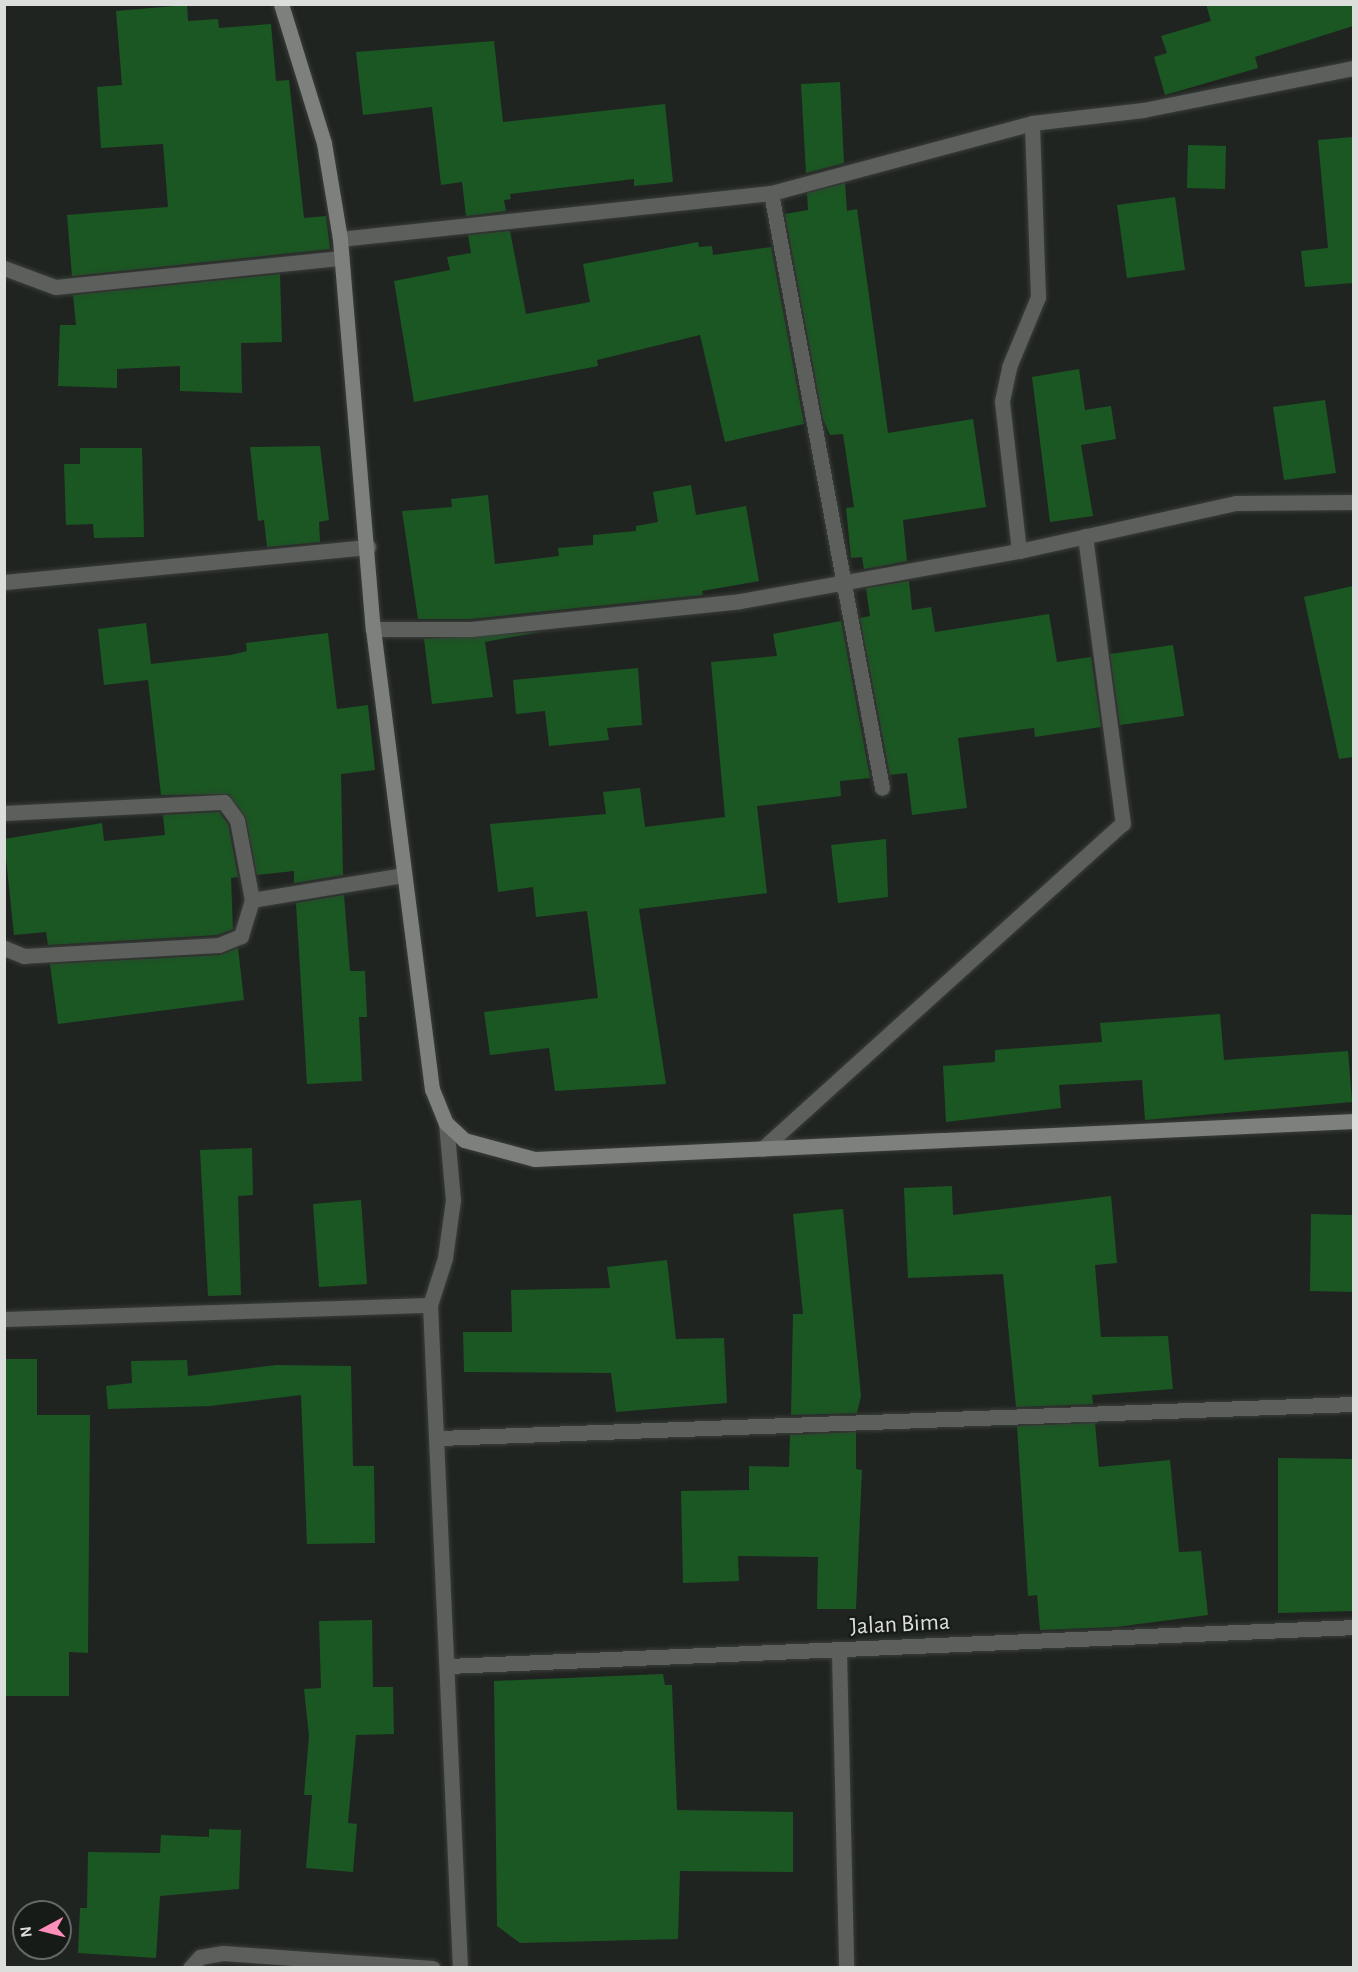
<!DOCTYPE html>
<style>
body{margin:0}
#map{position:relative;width:1358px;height:1972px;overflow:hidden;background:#202420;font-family:"Alegreya Sans",sans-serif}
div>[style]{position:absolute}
.building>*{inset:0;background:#1b5723}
.roads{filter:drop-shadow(0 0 2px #3a3e3a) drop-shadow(0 0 2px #3a3e3a)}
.lane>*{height:15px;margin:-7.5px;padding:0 7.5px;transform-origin:7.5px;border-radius:7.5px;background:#5c5f5c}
.street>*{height:15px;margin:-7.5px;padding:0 7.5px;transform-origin:7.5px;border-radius:7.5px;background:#5c5f5c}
.secondary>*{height:15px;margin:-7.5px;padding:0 7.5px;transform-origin:7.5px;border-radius:7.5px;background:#7d807d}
span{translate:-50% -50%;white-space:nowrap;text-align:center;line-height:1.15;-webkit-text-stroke:4.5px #171b17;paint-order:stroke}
.street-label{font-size:24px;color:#dbdedb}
.frame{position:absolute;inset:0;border:6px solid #dbdedb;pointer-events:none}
.north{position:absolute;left:12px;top:1900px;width:60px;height:60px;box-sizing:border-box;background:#171b17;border:2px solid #656965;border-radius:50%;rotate:263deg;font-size:16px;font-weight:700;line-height:24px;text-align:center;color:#dbdedb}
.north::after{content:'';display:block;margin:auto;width:21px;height:27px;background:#ff8ebb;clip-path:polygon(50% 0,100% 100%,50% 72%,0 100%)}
</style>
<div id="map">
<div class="building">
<i style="clip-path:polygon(1206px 4px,1353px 4px,1353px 26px,1255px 57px,1258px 68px,1165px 95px,1154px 57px,1167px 53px,1161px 36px,1211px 21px)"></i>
<i style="clip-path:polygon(187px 5px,188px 21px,218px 19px,219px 28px,271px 24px,276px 81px,289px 80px,304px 218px,326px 216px,330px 249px,72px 276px,67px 215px,168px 207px,163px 144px,101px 148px,97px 87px,122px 85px,116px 11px)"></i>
<i style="clip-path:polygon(494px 41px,503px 122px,665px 104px,673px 182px,634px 186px,634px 179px,510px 194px,511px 199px,504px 200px,506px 211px,466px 216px,462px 182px,441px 185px,432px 107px,363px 115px,356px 52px)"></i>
<i style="clip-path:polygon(840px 82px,844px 163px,806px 173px,801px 84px)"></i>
<i style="clip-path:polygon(1353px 137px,1353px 283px,1305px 287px,1301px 251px,1328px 248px,1318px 140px)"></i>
<i style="clip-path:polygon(1188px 145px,1226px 146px,1225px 189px,1187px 188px)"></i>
<i style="clip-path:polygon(845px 183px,847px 211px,857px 209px,888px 433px,973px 419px,986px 507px,903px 520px,907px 561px,864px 569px,862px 557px,851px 558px,846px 508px,854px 507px,843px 434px,830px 435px,823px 419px,785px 214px,808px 210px,807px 193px)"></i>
<i style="clip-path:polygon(1175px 197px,1185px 270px,1127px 278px,1117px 205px)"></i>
<i style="clip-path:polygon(510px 231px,526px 314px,590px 302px,583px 264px,698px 242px,699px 247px,712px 246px,713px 255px,771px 247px,804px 424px,725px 442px,700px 335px,597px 360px,598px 366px,414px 402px,394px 281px,450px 270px,447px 257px,471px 253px,468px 235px)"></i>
<i style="clip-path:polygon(280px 274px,282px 342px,241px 343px,242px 393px,180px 391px,180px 366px,117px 369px,117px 388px,58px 386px,60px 325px,76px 325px,73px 295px)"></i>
<i style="clip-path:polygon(1079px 369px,1085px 410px,1111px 406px,1116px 439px,1081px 445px,1093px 516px,1050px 522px,1032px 377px)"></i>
<i style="clip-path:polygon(1325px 400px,1336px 473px,1284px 480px,1273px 407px)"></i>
<i style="clip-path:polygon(320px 446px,329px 520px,319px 522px,320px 542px,267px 547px,264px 520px,258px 521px,250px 447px)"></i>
<i style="clip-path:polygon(80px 448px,142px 448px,144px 537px,94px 538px,93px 524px,66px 525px,64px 464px,80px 464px)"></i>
<i style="clip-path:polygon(691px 485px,696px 515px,746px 506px,759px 581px,702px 591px,703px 595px,470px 619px,418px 619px,402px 511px,452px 507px,451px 499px,488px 495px,495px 564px,559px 556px,558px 548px,593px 545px,593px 535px,636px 531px,636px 526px,658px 522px,653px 492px)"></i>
<i style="clip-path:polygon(909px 581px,912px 610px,931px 607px,935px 632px,1049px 614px,1057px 662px,1091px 657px,1101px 727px,1035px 737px,1034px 728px,958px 738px,967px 808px,912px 815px,907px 773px,890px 775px,860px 618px,870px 616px,866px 588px)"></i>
<i style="clip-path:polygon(1353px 586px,1353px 757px,1339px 759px,1304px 597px)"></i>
<i style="clip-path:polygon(841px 621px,870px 778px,840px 781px,841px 796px,757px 806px,767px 893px,639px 909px,666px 1084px,555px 1091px,549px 1048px,490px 1055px,484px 1012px,598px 998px,587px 911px,536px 917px,533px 887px,498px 892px,490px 824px,606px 814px,603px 792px,640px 788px,645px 827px,725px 817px,711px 662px,777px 656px,773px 634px)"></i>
<i style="clip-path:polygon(146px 623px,151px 664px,231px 655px,247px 651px,246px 643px,328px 633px,337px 709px,368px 705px,375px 770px,341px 774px,343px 875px,294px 883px,294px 871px,257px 875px,246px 818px,229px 794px,161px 795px,148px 680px,104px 685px,98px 629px)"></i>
<i style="clip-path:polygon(539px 632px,485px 642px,493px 697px,432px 704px,424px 639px)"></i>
<i style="clip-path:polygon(1173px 645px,1184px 716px,1120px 725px,1110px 654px)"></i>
<i style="clip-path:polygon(638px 668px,642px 725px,607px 728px,609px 740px,549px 746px,545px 711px,516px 714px,513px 680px)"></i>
<i style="clip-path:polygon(219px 812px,228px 824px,238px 877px,231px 878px,233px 929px,217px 935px,48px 945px,46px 932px,14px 935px,4px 839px,102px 823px,104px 841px,165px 835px,163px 815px)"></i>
<i style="clip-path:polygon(886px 839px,888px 897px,838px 903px,831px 845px)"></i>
<i style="clip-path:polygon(344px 895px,350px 971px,365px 971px,367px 1017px,359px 1017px,362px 1081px,307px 1084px,296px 903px)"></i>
<i style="clip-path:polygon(238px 948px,244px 1000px,58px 1024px,50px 964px,220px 955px)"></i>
<i style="clip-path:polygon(1220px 1014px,1224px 1060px,1348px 1051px,1352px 1102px,1145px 1120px,1142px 1080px,1059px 1085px,1061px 1108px,946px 1122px,943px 1066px,995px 1062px,995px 1050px,1102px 1042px,1100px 1023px)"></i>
<i style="clip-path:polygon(252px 1148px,253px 1195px,238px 1196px,241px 1295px,208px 1296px,200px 1150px)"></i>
<i style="clip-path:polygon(952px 1186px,953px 1215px,1111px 1196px,1117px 1263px,1095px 1265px,1101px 1337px,1168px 1336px,1173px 1389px,1092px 1395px,1093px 1404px,1016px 1407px,1003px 1274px,908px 1278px,904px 1188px)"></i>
<i style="clip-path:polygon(361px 1200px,367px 1284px,319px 1287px,313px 1204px)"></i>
<i style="clip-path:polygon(843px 1209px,861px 1396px,857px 1413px,791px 1415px,793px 1314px,803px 1314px,793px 1214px)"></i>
<i style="clip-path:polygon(1311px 1214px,1353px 1215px,1353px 1292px,1310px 1291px)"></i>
<i style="clip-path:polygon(667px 1260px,676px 1339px,724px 1338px,727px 1403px,616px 1412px,611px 1373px,464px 1372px,463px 1332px,512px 1332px,511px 1290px,610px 1288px,607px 1267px)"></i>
<i style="clip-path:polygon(4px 1359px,37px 1359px,37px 1415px,90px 1415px,88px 1653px,69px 1652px,69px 1696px,4px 1696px)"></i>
<i style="clip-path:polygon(187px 1360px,188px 1376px,276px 1365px,351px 1366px,353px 1466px,374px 1466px,375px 1543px,307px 1544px,301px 1395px,210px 1406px,108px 1409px,106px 1386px,132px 1383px,131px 1361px)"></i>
<i style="clip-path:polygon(1095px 1423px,1099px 1467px,1170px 1460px,1179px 1552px,1201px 1551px,1208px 1615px,1116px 1627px,1040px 1630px,1037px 1595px,1028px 1596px,1017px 1426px)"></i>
<i style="clip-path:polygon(856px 1432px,856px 1469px,862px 1470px,856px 1609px,817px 1609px,818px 1557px,738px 1556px,739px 1581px,683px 1583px,681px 1491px,749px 1490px,749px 1466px,789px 1467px,790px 1435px)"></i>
<i style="clip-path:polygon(1278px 1458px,1353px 1459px,1353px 1611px,1278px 1613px)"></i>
<i style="clip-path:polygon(372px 1620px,373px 1687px,393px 1687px,394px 1734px,356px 1735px,348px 1823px,357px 1824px,353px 1872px,306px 1868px,312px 1795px,304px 1795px,309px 1736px,304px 1689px,321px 1688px,319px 1621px)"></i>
<i style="clip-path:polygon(663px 1674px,665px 1685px,672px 1685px,677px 1810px,793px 1812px,793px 1872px,680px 1871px,678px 1939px,520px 1943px,497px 1926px,494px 1681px)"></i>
<i style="clip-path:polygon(209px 1829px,241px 1830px,239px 1889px,160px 1896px,156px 1958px,78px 1953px,80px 1908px,87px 1908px,88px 1852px,160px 1853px,161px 1835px,209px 1837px)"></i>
</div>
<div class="roads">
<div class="lane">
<i style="left:762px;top:1149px;width:486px;rotate:-42.1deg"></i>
</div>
<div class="street">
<i style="left:771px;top:193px;width:605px;rotate:79.43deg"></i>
<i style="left:340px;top:239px;width:433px;rotate:-6.1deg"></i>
<i style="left:771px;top:193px;width:270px;rotate:-15deg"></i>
<i style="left:1032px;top:123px;width:112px;rotate:-6.7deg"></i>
<i style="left:1143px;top:110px;width:215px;rotate:-11.3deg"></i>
<i style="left:4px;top:268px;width:54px;rotate:20.4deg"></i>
<i style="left:55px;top:287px;width:288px;rotate:-5.8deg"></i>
<i style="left:1085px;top:536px;width:290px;rotate:82.5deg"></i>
<i style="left:1019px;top:551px;width:151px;rotate:-96.5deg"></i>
<i style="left:1002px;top:401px;width:35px;rotate:-78deg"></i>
<i style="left:1009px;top:367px;width:76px;rotate:-67.5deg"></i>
<i style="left:1038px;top:297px;width:174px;rotate:-92deg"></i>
<i style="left:4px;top:582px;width:366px;rotate:-5.5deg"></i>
<i style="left:373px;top:629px;width:98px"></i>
<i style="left:471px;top:629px;width:270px;rotate:-5.9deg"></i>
<i style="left:740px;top:601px;width:283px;rotate:-10.2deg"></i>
<i style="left:1019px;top:551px;width:222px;rotate:-12.5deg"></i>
<i style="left:1236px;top:503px;width:118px;rotate:-0.5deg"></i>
<i style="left:4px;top:813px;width:220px;rotate:-2.9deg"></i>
<i style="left:224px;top:802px;width:22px;rotate:54deg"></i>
<i style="left:237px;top:820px;width:81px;rotate:79.4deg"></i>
<i style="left:252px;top:900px;width:38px;rotate:107deg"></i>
<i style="left:241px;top:936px;width:24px;rotate:158deg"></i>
<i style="left:219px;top:945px;width:195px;rotate:176.8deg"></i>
<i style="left:24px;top:956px;width:22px;rotate:-158deg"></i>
<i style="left:252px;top:900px;width:153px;rotate:-9.4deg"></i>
<i style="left:446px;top:1123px;width:77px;rotate:84.8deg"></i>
<i style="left:453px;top:1200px;width:59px;rotate:97.9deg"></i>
<i style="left:445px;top:1258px;width:49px;rotate:107.7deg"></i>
<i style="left:430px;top:1305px;width:664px;rotate:87.41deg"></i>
<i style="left:4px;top:1319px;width:426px;rotate:-1.9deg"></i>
<i style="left:439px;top:1438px;width:916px;rotate:-2.13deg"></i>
<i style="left:839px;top:1651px;width:317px;rotate:88.7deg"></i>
<i style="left:448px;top:1666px;width:907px;rotate:-2.46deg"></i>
<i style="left:190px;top:1968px;width:15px;rotate:-48deg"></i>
<i style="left:200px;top:1957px;width:23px;rotate:-10deg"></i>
<i style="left:223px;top:1953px;width:210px;rotate:4.1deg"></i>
</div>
<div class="secondary">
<i style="left:281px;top:4px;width:145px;rotate:72.8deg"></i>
<i style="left:324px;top:143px;width:97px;rotate:80.5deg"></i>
<i style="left:340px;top:239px;width:391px;rotate:85.2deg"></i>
<i style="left:373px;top:629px;width:464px;rotate:82.7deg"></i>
<i style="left:432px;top:1089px;width:37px;rotate:68deg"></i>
<i style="left:446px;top:1123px;width:25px;rotate:43deg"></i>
<i style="left:464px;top:1140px;width:73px;rotate:15deg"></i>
<i style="left:535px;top:1159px;width:820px;rotate:-2.66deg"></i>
</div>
</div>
<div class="street-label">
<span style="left:900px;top:1625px;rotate:-3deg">Jalan Bima</span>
</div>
<div class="frame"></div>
<div class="north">N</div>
</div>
